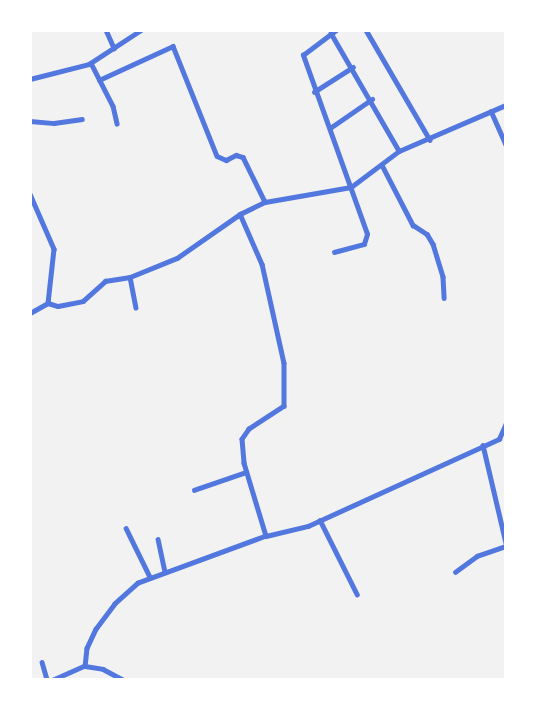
<!DOCTYPE html>
<style>
body{margin:0}
#map{position:relative;width:536px;height:710px;overflow:hidden;background:#f2f2f2;font-family:Raleway,sans-serif}
div>[style]{position:absolute}
.minor>*{height:4.5px;margin:-2.25px;padding:0 2.25px;transform-origin:2.25px;border-radius:2.25px;background:#5277de}
span{translate:-50% -50%;white-space:nowrap;text-align:center;line-height:1.15;-webkit-text-stroke:5px #fff;paint-order:stroke}
.frame{position:absolute;inset:0;border:32px solid #fff;pointer-events:none}
</style>
<div id="map">
<div class="minor">
<i style="left:106px;top:30px;width:20px;rotate:66deg"></i>
<i style="left:366px;top:30px;width:127px;rotate:59.8deg"></i>
<i style="left:331px;top:33px;width:136px;rotate:60deg"></i>
<i style="left:91px;top:63px;width:48px;rotate:62.9deg"></i>
<i style="left:113px;top:106px;width:18px;rotate:77deg"></i>
<i style="left:30px;top:79px;width:61px;rotate:-14.3deg"></i>
<i style="left:89px;top:64px;width:62px;rotate:-33.2deg"></i>
<i style="left:99px;top:80px;width:81px;rotate:-24.7deg"></i>
<i style="left:173px;top:46px;width:118px;rotate:68.2deg"></i>
<i style="left:217px;top:156px;width:10px;rotate:24deg"></i>
<i style="left:226px;top:160px;width:11px;rotate:-27deg"></i>
<i style="left:236px;top:155px;width:7px;rotate:16deg"></i>
<i style="left:243px;top:157px;width:50px;rotate:63.9deg"></i>
<i style="left:314px;top:92px;width:46px;rotate:-32.7deg"></i>
<i style="left:491px;top:111px;width:37px;rotate:66deg"></i>
<i style="left:30px;top:121px;width:24px;rotate:5deg"></i>
<i style="left:54px;top:123px;width:28px;rotate:-8deg"></i>
<i style="left:330px;top:128px;width:51px;rotate:-34.6deg"></i>
<i style="left:382px;top:165px;width:68px;rotate:62.7deg"></i>
<i style="left:413px;top:225px;width:17px;rotate:33deg"></i>
<i style="left:427px;top:234px;width:12px;rotate:59deg"></i>
<i style="left:433px;top:244px;width:34px;rotate:73deg"></i>
<i style="left:443px;top:277px;width:21px;rotate:87deg"></i>
<i style="left:30px;top:194px;width:60px;rotate:66.4deg"></i>
<i style="left:54px;top:249px;width:54px;rotate:96.3deg"></i>
<i style="left:48px;top:303px;width:10px;rotate:17deg"></i>
<i style="left:58px;top:306px;width:25px;rotate:-11deg"></i>
<i style="left:83px;top:301px;width:30px;rotate:-42deg"></i>
<i style="left:105px;top:281px;width:25px;rotate:-9deg"></i>
<i style="left:130px;top:277px;width:51px;rotate:-22deg"></i>
<i style="left:177px;top:258px;width:77px;rotate:-34.9deg"></i>
<i style="left:240px;top:214px;width:55px;rotate:66.3deg"></i>
<i style="left:262px;top:264px;width:101px;rotate:77.5deg"></i>
<i style="left:284px;top:363px;width:43px;rotate:90deg"></i>
<i style="left:284px;top:406px;width:42px;rotate:146.7deg"></i>
<i style="left:249px;top:429px;width:12px;rotate:125deg"></i>
<i style="left:242px;top:439px;width:24px;rotate:85deg"></i>
<i style="left:244px;top:463px;width:76px;rotate:73.2deg"></i>
<i style="left:266px;top:536px;width:136px;rotate:159.8deg"></i>
<i style="left:138px;top:583px;width:31px;rotate:138deg"></i>
<i style="left:115px;top:604px;width:31px;rotate:127deg"></i>
<i style="left:96px;top:629px;width:21px;rotate:115deg"></i>
<i style="left:87px;top:648px;width:18px;rotate:96deg"></i>
<i style="left:85px;top:666px;width:34px;rotate:156deg"></i>
<i style="left:240px;top:214px;width:28px;rotate:-26deg"></i>
<i style="left:265px;top:202px;width:87px;rotate:-9.9deg"></i>
<i style="left:351px;top:187px;width:60px;rotate:-36.9deg"></i>
<i style="left:399px;top:151px;width:116px;rotate:-23.3deg"></i>
<i style="left:334px;top:252px;width:31px;rotate:-15deg"></i>
<i style="left:364px;top:244px;width:10px;rotate:-73deg"></i>
<i style="left:367px;top:234px;width:190px;rotate:-109.7deg"></i>
<i style="left:303px;top:55px;width:41px;rotate:-37.1deg"></i>
<i style="left:130px;top:277px;width:31px;rotate:79deg"></i>
<i style="left:30px;top:313px;width:21px;rotate:-29deg"></i>
<i style="left:483px;top:445px;width:101px;rotate:76.8deg"></i>
<i style="left:194px;top:490px;width:55px;rotate:-19.1deg"></i>
<i style="left:320px;top:520px;width:83px;rotate:63.4deg"></i>
<i style="left:126px;top:528px;width:55px;rotate:63.9deg"></i>
<i style="left:266px;top:536px;width:43px;rotate:-13.4deg"></i>
<i style="left:308px;top:526px;width:210px;rotate:-24.5deg"></i>
<i style="left:499px;top:439px;width:17px;rotate:-66deg"></i>
<i style="left:158px;top:539px;width:33px;rotate:78deg"></i>
<i style="left:455px;top:572px;width:27px;rotate:-36deg"></i>
<i style="left:477px;top:556px;width:31px;rotate:-19deg"></i>
<i style="left:42px;top:662px;width:19px;rotate:74deg"></i>
<i style="left:85px;top:666px;width:18px;rotate:9deg"></i>
<i style="left:103px;top:669px;width:24px;rotate:28deg"></i>
</div>
<div class="frame"></div>
</div>
